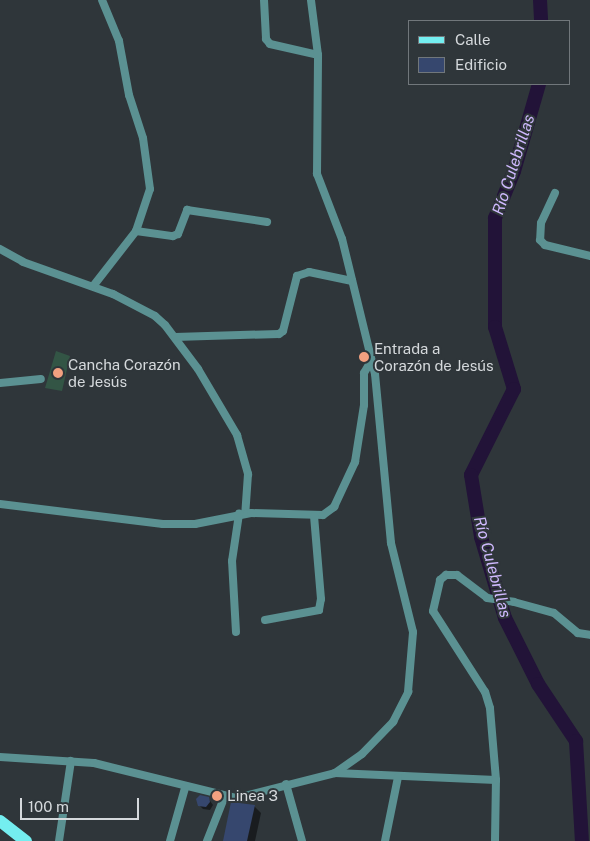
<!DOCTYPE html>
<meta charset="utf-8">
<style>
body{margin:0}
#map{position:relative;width:590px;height:841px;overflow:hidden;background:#2f363a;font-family:"Public Sans",sans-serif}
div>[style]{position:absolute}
.green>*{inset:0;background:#335545}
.shadow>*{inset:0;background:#0007}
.river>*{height:14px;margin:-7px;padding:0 7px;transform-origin:7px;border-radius:7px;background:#221338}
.building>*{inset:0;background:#36476e}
.minor>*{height:8px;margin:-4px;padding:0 4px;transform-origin:4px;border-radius:4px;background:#5b9192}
.primary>*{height:12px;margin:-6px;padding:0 6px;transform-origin:6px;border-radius:6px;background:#74eef0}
.dots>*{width:14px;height:14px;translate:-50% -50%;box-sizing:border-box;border:2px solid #2f363a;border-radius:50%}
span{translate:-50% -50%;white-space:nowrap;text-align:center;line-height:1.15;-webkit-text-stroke:4px #2f363a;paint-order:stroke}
.poi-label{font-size:15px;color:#d5d9dc}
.left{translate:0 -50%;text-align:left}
.water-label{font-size:16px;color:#cfb9fe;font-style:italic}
.legend{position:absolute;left:408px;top:20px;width:162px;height:65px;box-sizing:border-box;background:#2f363a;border:1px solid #71777b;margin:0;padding:6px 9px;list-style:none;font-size:15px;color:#d5d9dc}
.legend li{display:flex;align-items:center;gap:10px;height:25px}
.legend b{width:25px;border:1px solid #71777b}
.scale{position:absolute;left:20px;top:798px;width:119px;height:22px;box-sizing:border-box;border:2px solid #d5d9dc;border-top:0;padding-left:6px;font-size:15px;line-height:18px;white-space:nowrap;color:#d5d9dc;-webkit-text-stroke:4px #2f363a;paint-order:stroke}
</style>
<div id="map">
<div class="green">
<i style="clip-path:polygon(56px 351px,70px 356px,62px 391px,45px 388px)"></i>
</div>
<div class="shadow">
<i style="clip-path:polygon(208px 798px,213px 805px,210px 810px,203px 809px,199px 805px)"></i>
<i style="clip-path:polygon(254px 806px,261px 813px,255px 841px,224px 841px)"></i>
</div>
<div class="river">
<i style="left:540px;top:0;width:21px;rotate:87deg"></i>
<i style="left:539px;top:84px;width:91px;rotate:106deg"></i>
<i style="left:514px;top:171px;width:51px;rotate:112deg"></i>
<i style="left:495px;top:218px;width:109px;rotate:90deg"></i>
<i style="left:495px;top:327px;width:65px;rotate:73deg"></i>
<i style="left:514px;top:389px;width:96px;rotate:116.6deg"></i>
<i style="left:471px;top:475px;width:63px;rotate:80.8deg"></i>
<i style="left:481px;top:537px;width:84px;rotate:73.5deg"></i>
<i style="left:505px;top:618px;width:74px;rotate:63.4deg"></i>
<i style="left:538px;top:684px;width:69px;rotate:56.3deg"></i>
<i style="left:576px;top:741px;width:100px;rotate:86.6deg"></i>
</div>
<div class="building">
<i style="clip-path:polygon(200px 795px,209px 797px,210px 802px,206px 807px,198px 806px,196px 799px)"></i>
<i style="clip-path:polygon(231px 802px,255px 805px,247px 841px,223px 841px)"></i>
</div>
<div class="minor">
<i style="left:264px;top:0;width:39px;rotate:87deg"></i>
<i style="left:266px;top:39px;width:6px;rotate:51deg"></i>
<i style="left:270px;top:44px;width:49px;rotate:12.9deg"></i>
<i style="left:555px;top:193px;width:33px;rotate:115deg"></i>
<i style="left:541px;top:223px;width:17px;rotate:93deg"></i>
<i style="left:540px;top:240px;width:7px;rotate:45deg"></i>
<i style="left:545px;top:245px;width:46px;rotate:13.7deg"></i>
<i style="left:136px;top:231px;width:37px;rotate:8deg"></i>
<i style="left:173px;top:236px;width:5px;rotate:-22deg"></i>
<i style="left:178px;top:234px;width:26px;rotate:-69deg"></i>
<i style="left:187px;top:210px;width:81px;rotate:8.5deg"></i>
<i style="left:0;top:249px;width:26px;rotate:29deg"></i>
<i style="left:23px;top:262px;width:96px;rotate:19.6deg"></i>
<i style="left:113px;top:294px;width:47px;rotate:27.6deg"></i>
<i style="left:155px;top:316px;width:13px;rotate:42deg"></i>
<i style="left:165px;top:325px;width:55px;rotate:53.1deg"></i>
<i style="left:198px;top:369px;width:77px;rotate:59.4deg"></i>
<i style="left:237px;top:435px;width:41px;rotate:74.2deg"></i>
<i style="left:248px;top:474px;width:39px;rotate:94deg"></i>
<i style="left:94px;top:285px;width:68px;rotate:-52.1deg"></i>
<i style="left:136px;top:231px;width:44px;rotate:-71.6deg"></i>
<i style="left:150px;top:189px;width:51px;rotate:-97.8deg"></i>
<i style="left:143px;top:138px;width:45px;rotate:-108deg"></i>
<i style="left:129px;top:95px;width:55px;rotate:-100.5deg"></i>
<i style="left:119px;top:41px;width:44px;rotate:-112.5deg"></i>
<i style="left:175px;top:337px;width:104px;rotate:-1.7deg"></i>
<i style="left:279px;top:334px;width:5px;rotate:-37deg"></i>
<i style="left:283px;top:331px;width:57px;rotate:-75.7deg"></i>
<i style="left:297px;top:276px;width:13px;rotate:-18deg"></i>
<i style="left:309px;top:272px;width:44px;rotate:11.8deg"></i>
<i style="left:0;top:383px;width:41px;rotate:-5.6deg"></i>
<i style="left:0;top:504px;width:164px;rotate:7deg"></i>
<i style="left:163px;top:524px;width:32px"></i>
<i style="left:195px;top:524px;width:57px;rotate:-11.1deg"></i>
<i style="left:251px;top:513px;width:72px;rotate:1.6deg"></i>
<i style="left:323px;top:515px;width:14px;rotate:-36deg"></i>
<i style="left:334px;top:507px;width:50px;rotate:-65deg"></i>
<i style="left:355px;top:462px;width:58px;rotate:-81deg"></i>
<i style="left:364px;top:405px;width:32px;rotate:-90deg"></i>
<i style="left:364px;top:373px;width:14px;rotate:-60deg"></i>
<i style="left:265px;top:620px;width:55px;rotate:-10.5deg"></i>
<i style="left:319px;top:610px;width:11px;rotate:-80deg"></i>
<i style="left:321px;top:599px;width:83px;rotate:-94.8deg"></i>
<i style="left:236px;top:632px;width:71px;rotate:-93.2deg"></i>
<i style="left:232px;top:561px;width:48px;rotate:-81.5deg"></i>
<i style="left:0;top:757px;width:94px;rotate:3.7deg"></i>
<i style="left:94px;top:763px;width:147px;rotate:13.8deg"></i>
<i style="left:237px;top:798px;width:101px;rotate:-14.3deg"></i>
<i style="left:335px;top:773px;width:33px;rotate:-35deg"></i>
<i style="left:362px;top:754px;width:45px;rotate:-45.9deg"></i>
<i style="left:393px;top:722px;width:34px;rotate:-63deg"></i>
<i style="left:408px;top:692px;width:60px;rotate:-85.2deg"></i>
<i style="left:413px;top:632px;width:92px;rotate:-103.9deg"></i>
<i style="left:391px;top:543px;width:170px;rotate:-95.4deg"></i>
<i style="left:375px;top:374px;width:139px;rotate:-103.7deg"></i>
<i style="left:342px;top:239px;width:70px;rotate:-111deg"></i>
<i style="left:317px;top:174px;width:119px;rotate:-89.5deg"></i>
<i style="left:318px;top:55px;width:55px;rotate:-97.3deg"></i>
<i style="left:335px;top:773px;width:161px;rotate:2.5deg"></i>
<i style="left:496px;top:780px;width:72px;rotate:-94.8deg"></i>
<i style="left:490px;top:708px;width:17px;rotate:-107deg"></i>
<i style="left:485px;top:692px;width:96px;rotate:-122.7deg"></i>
<i style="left:433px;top:611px;width:32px;rotate:-77deg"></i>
<i style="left:440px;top:580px;width:8px;rotate:-40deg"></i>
<i style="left:446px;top:575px;width:11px"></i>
<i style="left:457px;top:575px;width:38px;rotate:37deg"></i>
<i style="left:487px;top:598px;width:27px;rotate:8deg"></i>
<i style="left:514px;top:602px;width:41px;rotate:15.4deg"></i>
<i style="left:554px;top:613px;width:31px;rotate:40deg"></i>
<i style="left:578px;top:633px;width:12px;rotate:9deg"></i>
<i style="left:286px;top:784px;width:59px;rotate:74.3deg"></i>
<i style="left:59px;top:841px;width:81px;rotate:-81.5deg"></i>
<i style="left:170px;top:841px;width:55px;rotate:-74.2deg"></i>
<i style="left:207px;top:841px;width:46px;rotate:-68.4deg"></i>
<i style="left:385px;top:841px;width:65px;rotate:-78.5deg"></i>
<i style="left:495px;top:841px;width:61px;rotate:-89.1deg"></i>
</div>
<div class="primary">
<i style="left:0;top:821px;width:33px;rotate:38deg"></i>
</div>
<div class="dots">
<i style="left:364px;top:357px;background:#f2a080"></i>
<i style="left:58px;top:373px;background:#f2a080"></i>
<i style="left:217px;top:796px;background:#f2a080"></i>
</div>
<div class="poi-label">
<span class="left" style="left:374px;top:357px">Entrada a<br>Corazón de Jesús</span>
<span class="left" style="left:68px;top:373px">Cancha Corazón<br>de Jesús</span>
<span class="left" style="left:227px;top:796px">Linea 3</span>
</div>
<div class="water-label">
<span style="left:514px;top:165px;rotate:-72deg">Río Culebrillas</span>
<span style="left:492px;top:567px;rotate:75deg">Río Culebrillas</span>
</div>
<ul class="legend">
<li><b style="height:6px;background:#74eef0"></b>Calle</li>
<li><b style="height:14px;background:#36476e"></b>Edificio</li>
</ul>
<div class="scale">100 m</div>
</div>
